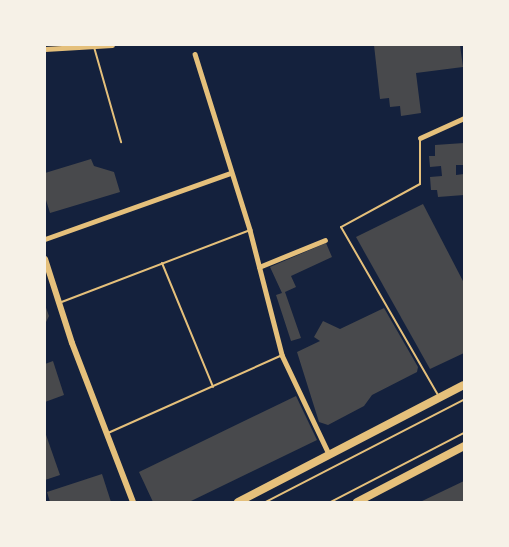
<!DOCTYPE html>
<style>
body{margin:0}
#map{position:relative;width:509px;height:547px;overflow:hidden;background:#14213d;font-family:"Nunito Sans",sans-serif}
div>[style]{position:absolute}
.building>*{inset:0;background:#48494c}
.path>*{height:1.5px;margin:-0.75px;padding:0 0.75px;transform-origin:0.75px;border-radius:0.75px;background:#e5c07b}
.service>*{height:2px;margin:-1px;padding:0 1px;transform-origin:1px;border-radius:1px;background:#e5c07b}
.minor>*{height:4.5px;margin:-2.25px;padding:0 2.25px;transform-origin:2.25px;border-radius:2.25px;background:#e5c07b}
.tertiary>*{height:6px;margin:-3px;padding:0 3px;transform-origin:3px;border-radius:3px;background:#e5c07b}
.trunk>*{height:8px;margin:-4px;padding:0 4px;transform-origin:4px;border-radius:4px;background:#e5c07b}
span{translate:-50% -50%;white-space:nowrap;text-align:center;line-height:1.15;-webkit-text-stroke:6px #f6f1e7;paint-order:stroke}
.frame{position:absolute;inset:0;border:46px solid #f6f1e7;pointer-events:none}
</style>
<div id="map">
<div class="building">
<i style="clip-path:polygon(374px 45px,460px 45px,463px 67px,416px 73px,421px 113px,401px 116px,400px 106px,390px 107px,389px 98px,380px 99px)"></i>
<i style="clip-path:polygon(464px 143px,464px 165px,456px 165px,456px 175px,464px 174px,464px 195px,438px 197px,437px 190px,431px 190px,430px 177px,442px 176px,441px 166px,430px 167px,429px 156px,435px 156px,435px 145px)"></i>
<i style="clip-path:polygon(91px 159px,94px 166px,114px 172px,120px 192px,50px 213px,45px 197px,45px 173px)"></i>
<i style="clip-path:polygon(423px 204px,464px 283px,464px 353px,430px 369px,356px 237px)"></i>
<i style="clip-path:polygon(326px 243px,332px 257px,291px 276px,296px 287px,285px 292px,301px 338px,291px 341px,276px 295px,282px 293px,270px 267px)"></i>
<i style="clip-path:polygon(45px 305px,49px 316px,45px 324px)"></i>
<i style="clip-path:polygon(384px 308px,418px 367px,417px 372px,372px 395px,364px 406px,328px 425px,319px 422px,297px 352px,320px 341px,314px 337px,323px 321px,340px 329px)"></i>
<i style="clip-path:polygon(53px 361px,64px 395px,45px 402px,45px 364px)"></i>
<i style="clip-path:polygon(296px 396px,317px 440px,189px 502px,153px 502px,139px 472px)"></i>
<i style="clip-path:polygon(45px 432px,60px 475px,45px 480px)"></i>
<i style="clip-path:polygon(102px 474px,111px 502px,50px 502px,47px 492px)"></i>
<i style="clip-path:polygon(464px 481px,464px 502px,420px 502px)"></i>
</div>
<div class="path">
<i style="left:266px;top:502px;width:223px;rotate:-27.3deg"></i>
<i style="left:331px;top:502px;width:150px;rotate:-27.4deg"></i>
</div>
<div class="service">
<i style="left:94px;top:47px;width:99px;rotate:74.1deg"></i>
<i style="left:420px;top:138px;width:46px;rotate:90deg"></i>
<i style="left:420px;top:184px;width:90px;rotate:151.4deg"></i>
<i style="left:341px;top:227px;width:194px;rotate:60deg"></i>
<i style="left:162px;top:263px;width:134px;rotate:67.6deg"></i>
<i style="left:59px;top:303px;width:204px;rotate:-20.9deg"></i>
<i style="left:108px;top:433px;width:191px;rotate:-24.1deg"></i>
</div>
<div class="minor">
<i style="left:45px;top:49px;width:67px;rotate:-3.4deg"></i>
<i style="left:195px;top:54px;width:184px;rotate:72.6deg"></i>
<i style="left:250px;top:230px;width:129px;rotate:75.6deg"></i>
<i style="left:282px;top:355px;width:110px;rotate:64.6deg"></i>
<i style="left:420px;top:138px;width:48px;rotate:-24.4deg"></i>
<i style="left:45px;top:239px;width:196px;rotate:-19.6deg"></i>
<i style="left:259px;top:267px;width:71px;rotate:-22.2deg"></i>
</div>
<div class="tertiary">
<i style="left:45px;top:259px;width:88px;rotate:72.2deg"></i>
<i style="left:72px;top:343px;width:170px;rotate:69deg"></i>
</div>
<div class="trunk">
<i style="left:238px;top:502px;width:254px;rotate:-27.4deg"></i>
<i style="left:357px;top:502px;width:121px;rotate:-27.6deg"></i>
</div>
<div class="frame"></div>
</div>
